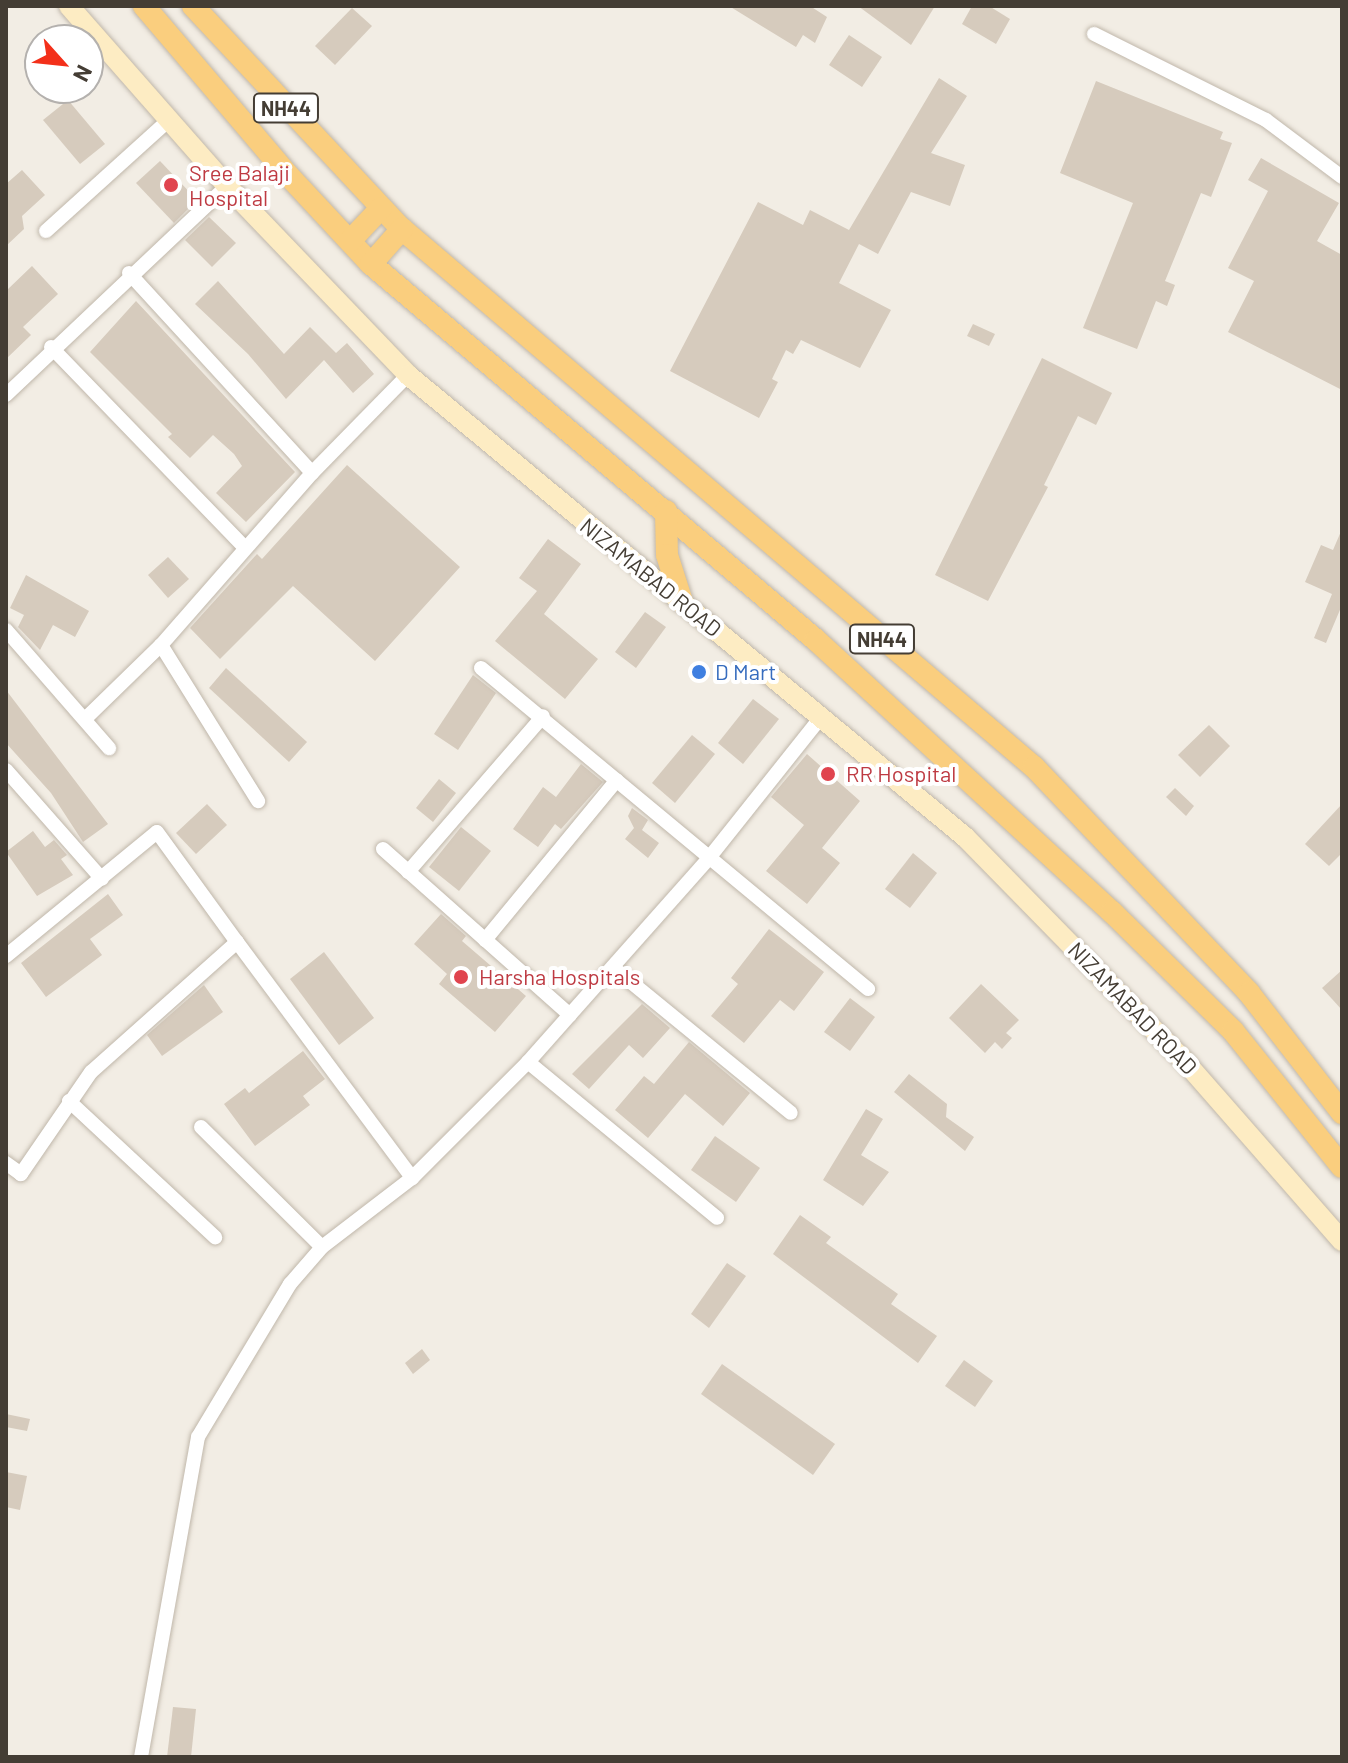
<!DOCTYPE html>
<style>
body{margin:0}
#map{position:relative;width:1348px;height:1763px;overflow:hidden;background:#f2ede4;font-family:Barlow,sans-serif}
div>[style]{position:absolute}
.building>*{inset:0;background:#d6cbbd}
.roads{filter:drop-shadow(0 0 2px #c0b7aa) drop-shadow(0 0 2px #c0b7aa)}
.minor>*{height:14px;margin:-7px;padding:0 7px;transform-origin:7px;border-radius:7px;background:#fff}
.secondary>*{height:20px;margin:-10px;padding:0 10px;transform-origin:10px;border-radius:10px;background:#fdecc3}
.trunk>*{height:22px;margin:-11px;padding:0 11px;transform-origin:11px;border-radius:11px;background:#face7e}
.dots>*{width:22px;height:22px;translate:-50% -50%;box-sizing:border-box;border:4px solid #fff;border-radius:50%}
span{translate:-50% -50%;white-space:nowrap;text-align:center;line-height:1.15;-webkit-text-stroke:8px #fff;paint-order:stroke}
.shield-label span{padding:2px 6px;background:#fff;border:2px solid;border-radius:6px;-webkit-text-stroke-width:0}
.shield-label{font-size:20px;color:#443d34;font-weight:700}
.health-label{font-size:22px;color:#be3a42}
.left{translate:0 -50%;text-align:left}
.street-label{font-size:22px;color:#443d34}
.shop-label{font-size:22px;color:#366cbe}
.frame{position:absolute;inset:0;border:8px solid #443d34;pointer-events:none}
.north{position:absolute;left:24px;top:24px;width:80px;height:80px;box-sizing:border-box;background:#fff;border:2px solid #b4b1ae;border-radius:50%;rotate:117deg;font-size:22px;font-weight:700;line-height:32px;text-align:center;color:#443d34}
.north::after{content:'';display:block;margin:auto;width:28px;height:36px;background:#f3301a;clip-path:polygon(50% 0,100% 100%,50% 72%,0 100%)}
</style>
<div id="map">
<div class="building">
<i style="clip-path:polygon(729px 6px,810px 6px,827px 17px,815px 43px,803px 35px,796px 47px)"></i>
<i style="clip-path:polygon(858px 6px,935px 6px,911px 45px)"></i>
<i style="clip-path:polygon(972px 6px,989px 6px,1010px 19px,996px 44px,962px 24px)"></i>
<i style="clip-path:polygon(352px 8px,372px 26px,335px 65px,315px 46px)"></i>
<i style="clip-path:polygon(849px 35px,882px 57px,862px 87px,829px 65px)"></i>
<i style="clip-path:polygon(939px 78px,967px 96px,931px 153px,965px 165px,950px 206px,911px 192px,878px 254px,859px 244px,839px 283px,891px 310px,860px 368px,801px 340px,793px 354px,786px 350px,772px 379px,778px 382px,759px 418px,670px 371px,758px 202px,803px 225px,810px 210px,849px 230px)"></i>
<i style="clip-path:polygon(1096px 81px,1223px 132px,1220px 139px,1232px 143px,1211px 197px,1201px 193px,1165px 281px,1175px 285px,1167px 306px,1156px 301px,1137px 349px,1083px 328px,1133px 203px,1060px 173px)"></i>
<i style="clip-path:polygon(68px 100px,105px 144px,80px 164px,43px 120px)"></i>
<i style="clip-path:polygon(1261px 158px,1339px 203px,1317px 241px,1342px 255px,1342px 390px,1228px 332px,1254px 281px,1228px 268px,1268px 191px,1248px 180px)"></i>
<i style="clip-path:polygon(160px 161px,197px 200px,174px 223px,136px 183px)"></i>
<i style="clip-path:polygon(22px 170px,45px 195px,22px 216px,24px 229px,6px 246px,6px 184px)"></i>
<i style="clip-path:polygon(209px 217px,236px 243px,212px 267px,185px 240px)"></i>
<i style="clip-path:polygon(32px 266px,58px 294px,23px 327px,31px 335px,6px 359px,6px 291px)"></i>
<i style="clip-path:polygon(218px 281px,284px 354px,310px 327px,336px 353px,347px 343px,374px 374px,353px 393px,324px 360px,286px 399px,248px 354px,195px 304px)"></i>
<i style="clip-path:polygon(136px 301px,295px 472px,246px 522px,216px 493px,242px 466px,234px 454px,213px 435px,190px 458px,168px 437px,172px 434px,90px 352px)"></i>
<i style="clip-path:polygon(973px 324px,995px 334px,989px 346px,967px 336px)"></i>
<i style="clip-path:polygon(1042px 358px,1112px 393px,1096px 425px,1078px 416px,1044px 485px,1048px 487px,988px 601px,935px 575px)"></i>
<i style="clip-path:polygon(347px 465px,460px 567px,375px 661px,293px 586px,220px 659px,190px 628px,257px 554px,262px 559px)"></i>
<i style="clip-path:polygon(1342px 529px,1342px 605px,1326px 643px,1314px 638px,1332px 594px,1305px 582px,1321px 545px,1333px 550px)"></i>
<i style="clip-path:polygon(548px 539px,581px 564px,544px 614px,598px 659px,565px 699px,495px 641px,537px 591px,519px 578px)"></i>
<i style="clip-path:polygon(168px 557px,189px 579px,168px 598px,148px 575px)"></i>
<i style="clip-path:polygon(26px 575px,89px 611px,75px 637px,53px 625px,40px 650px,18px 627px,24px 615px,10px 608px)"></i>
<i style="clip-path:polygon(645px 612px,666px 627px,636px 668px,615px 652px)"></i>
<i style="clip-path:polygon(226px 668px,307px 742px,289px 762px,209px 688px)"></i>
<i style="clip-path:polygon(473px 675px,496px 693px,458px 750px,434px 734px)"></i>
<i style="clip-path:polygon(6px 690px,108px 824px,83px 842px,51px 793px,6px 743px)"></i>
<i style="clip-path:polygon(753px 699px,779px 719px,743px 764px,718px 743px)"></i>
<i style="clip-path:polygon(1209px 725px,1230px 746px,1200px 777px,1178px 755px)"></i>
<i style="clip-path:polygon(692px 735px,715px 754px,675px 803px,652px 783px)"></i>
<i style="clip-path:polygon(807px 754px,860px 801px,822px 848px,840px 863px,807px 904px,766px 871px,804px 825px,771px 797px)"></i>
<i style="clip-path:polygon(581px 764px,603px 782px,561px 829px,555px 824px,538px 847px,513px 829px,543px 787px,556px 797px)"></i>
<i style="clip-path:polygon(439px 779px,456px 793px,433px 822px,416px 808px)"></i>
<i style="clip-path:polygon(1175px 788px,1194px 806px,1186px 816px,1166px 797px)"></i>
<i style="clip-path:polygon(207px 804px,227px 825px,196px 854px,176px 833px)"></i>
<i style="clip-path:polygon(1342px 804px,1342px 853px,1329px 866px,1305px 844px)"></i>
<i style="clip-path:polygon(632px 808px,648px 820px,642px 830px,659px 843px,648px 858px,625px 839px,634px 828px,628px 816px)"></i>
<i style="clip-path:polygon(461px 827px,491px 851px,459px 891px,429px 867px)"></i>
<i style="clip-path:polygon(33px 831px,45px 847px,54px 840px,67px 855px,61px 859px,73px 875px,37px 896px,6px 852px)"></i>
<i style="clip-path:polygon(913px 853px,937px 873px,910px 908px,885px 889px)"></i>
<i style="clip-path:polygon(108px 894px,123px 915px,90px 939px,102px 955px,46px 997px,21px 963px)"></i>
<i style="clip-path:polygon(441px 914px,466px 936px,462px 941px,526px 996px,495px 1032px,439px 984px,447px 974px,414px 944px)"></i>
<i style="clip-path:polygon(769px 929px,824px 972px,794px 1011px,780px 1000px,744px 1043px,711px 1016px,738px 984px,731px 978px)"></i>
<i style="clip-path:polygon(324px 952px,374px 1018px,339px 1045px,290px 979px)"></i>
<i style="clip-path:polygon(1342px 970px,1342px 1010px,1322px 988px)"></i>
<i style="clip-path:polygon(981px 984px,1019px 1020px,1006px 1033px,1012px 1038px,1002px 1049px,995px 1042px,985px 1053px,949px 1018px)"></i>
<i style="clip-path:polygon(204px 985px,223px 1012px,162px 1056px,147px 1035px)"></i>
<i style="clip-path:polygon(850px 998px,875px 1017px,850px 1051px,824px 1032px)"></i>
<i style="clip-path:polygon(642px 1004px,670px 1028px,643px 1058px,629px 1045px,589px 1089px,572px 1074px)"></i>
<i style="clip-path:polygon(689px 1042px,750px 1093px,723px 1126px,685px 1094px,648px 1138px,615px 1110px,644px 1076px,654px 1084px)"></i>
<i style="clip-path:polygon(303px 1051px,325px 1079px,303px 1096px,310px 1105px,255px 1146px,224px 1104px,245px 1088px,249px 1093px)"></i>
<i style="clip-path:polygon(909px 1074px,947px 1104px,946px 1117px,974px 1137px,965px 1151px,894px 1092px)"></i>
<i style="clip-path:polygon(866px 1109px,883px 1119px,861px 1155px,889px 1172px,863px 1206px,823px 1180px)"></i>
<i style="clip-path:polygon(715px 1136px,760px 1168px,736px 1202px,691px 1170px)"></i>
<i style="clip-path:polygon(800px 1215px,831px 1237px,826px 1243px,898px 1294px,891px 1304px,937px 1336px,918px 1363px,773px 1254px)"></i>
<i style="clip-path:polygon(727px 1263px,746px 1276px,709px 1328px,691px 1314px)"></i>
<i style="clip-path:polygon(422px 1349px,430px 1360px,413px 1374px,405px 1363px)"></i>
<i style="clip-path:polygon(964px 1360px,993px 1381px,975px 1407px,945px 1386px)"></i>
<i style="clip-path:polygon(722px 1364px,835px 1444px,813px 1475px,701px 1394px)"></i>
<i style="clip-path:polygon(6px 1414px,30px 1419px,27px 1431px,6px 1427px)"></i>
<i style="clip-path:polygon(6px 1472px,27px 1476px,20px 1510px,6px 1507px)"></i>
<i style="clip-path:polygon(173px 1707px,196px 1709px,191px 1757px,167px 1757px)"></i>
</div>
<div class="roads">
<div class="minor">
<i style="left:1094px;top:34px;width:192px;rotate:26.6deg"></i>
<i style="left:1266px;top:120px;width:95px;rotate:36.9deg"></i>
<i style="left:46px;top:231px;width:166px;rotate:-42.1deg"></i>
<i style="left:129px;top:273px;width:271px;rotate:47.5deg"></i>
<i style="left:51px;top:347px;width:278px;rotate:46deg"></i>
<i style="left:6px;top:395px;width:304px;rotate:-43.4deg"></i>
<i style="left:6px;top:630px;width:157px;rotate:48.9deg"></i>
<i style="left:161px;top:645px;width:184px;rotate:58.1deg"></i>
<i style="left:481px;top:668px;width:503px;rotate:39.67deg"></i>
<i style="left:85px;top:719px;width:106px;rotate:-44.2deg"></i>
<i style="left:161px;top:645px;width:229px;rotate:-48.7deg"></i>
<i style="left:312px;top:473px;width:137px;rotate:-45.6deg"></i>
<i style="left:6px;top:770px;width:145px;rotate:48.6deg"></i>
<i style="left:383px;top:849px;width:250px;rotate:41.6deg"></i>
<i style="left:408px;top:872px;width:206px;rotate:-49.1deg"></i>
<i style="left:485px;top:940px;width:207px;rotate:-50.5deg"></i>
<i style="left:237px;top:942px;width:294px;rotate:53.4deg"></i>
<i style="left:6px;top:956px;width:195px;rotate:-39.4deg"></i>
<i style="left:157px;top:832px;width:136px;rotate:54deg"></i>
<i style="left:237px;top:942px;width:195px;rotate:138.3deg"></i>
<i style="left:91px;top:1072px;width:124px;rotate:124.5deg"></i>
<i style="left:21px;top:1174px;width:19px;rotate:-144deg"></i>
<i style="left:615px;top:969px;width:227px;rotate:39.3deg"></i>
<i style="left:528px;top:1062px;width:245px;rotate:39.5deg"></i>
<i style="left:69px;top:1101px;width:200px;rotate:43deg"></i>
<i style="left:201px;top:1127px;width:170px;rotate:44.8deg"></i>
<i style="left:322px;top:1247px;width:113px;rotate:-37.5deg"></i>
<i style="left:412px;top:1178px;width:164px;rotate:-45deg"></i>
<i style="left:528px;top:1062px;width:273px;rotate:-48.4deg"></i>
<i style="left:709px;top:858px;width:180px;rotate:-51.5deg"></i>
<i style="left:141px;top:1757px;width:325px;rotate:-79.9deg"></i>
<i style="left:198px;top:1437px;width:179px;rotate:-59deg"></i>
<i style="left:290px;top:1284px;width:49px;rotate:-49.1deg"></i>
</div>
<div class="secondary">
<i style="left:69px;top:6px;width:240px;rotate:48.7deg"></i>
<i style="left:227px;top:186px;width:262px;rotate:46.2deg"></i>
<i style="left:408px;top:375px;width:724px;rotate:39.67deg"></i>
<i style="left:965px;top:837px;width:319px;rotate:45.6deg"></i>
<i style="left:1188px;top:1065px;width:234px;rotate:48.8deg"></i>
</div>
<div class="trunk">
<i style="left:144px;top:6px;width:221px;rotate:49.6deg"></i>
<i style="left:287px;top:174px;width:123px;rotate:47deg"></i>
<i style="left:371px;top:264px;width:583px;rotate:40.2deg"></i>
<i style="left:816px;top:640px;width:402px;rotate:42.6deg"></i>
<i style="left:1112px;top:912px;width:170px;rotate:44.5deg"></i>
<i style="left:1233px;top:1031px;width:174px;rotate:51.3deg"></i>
<i style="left:193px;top:6px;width:306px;rotate:46.9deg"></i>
<i style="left:402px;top:229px;width:830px;rotate:40.41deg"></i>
<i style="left:1034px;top:767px;width:312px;rotate:46.4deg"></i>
<i style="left:1249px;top:993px;width:152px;rotate:52.2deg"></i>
<i style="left:350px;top:241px;width:45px;rotate:-46.8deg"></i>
<i style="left:371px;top:264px;width:47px;rotate:-48.5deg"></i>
<i style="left:666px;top:511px;width:44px;rotate:88.7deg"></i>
<i style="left:667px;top:555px;width:49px;rotate:72.3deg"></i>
</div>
</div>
<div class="dots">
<i style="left:171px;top:185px;background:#e0444e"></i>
<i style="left:699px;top:672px;background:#3f7fe0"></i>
<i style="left:828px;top:774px;background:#e0444e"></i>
<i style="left:461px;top:977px;background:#e0444e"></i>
</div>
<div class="shield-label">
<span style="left:286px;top:108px">NH44</span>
<span style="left:882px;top:639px">NH44</span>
</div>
<div class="health-label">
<span class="left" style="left:189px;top:185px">Sree Balaji<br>Hospital</span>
<span class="left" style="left:846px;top:774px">RR Hospital</span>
<span class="left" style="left:479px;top:977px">Harsha Hospitals</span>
</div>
<div class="street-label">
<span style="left:651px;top:577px;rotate:39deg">NIZAMABAD ROAD</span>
<span style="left:1133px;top:1008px;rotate:46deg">NIZAMABAD ROAD</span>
</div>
<div class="shop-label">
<span class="left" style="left:715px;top:672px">D Mart</span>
</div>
<div class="frame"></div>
<div class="north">N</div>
</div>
